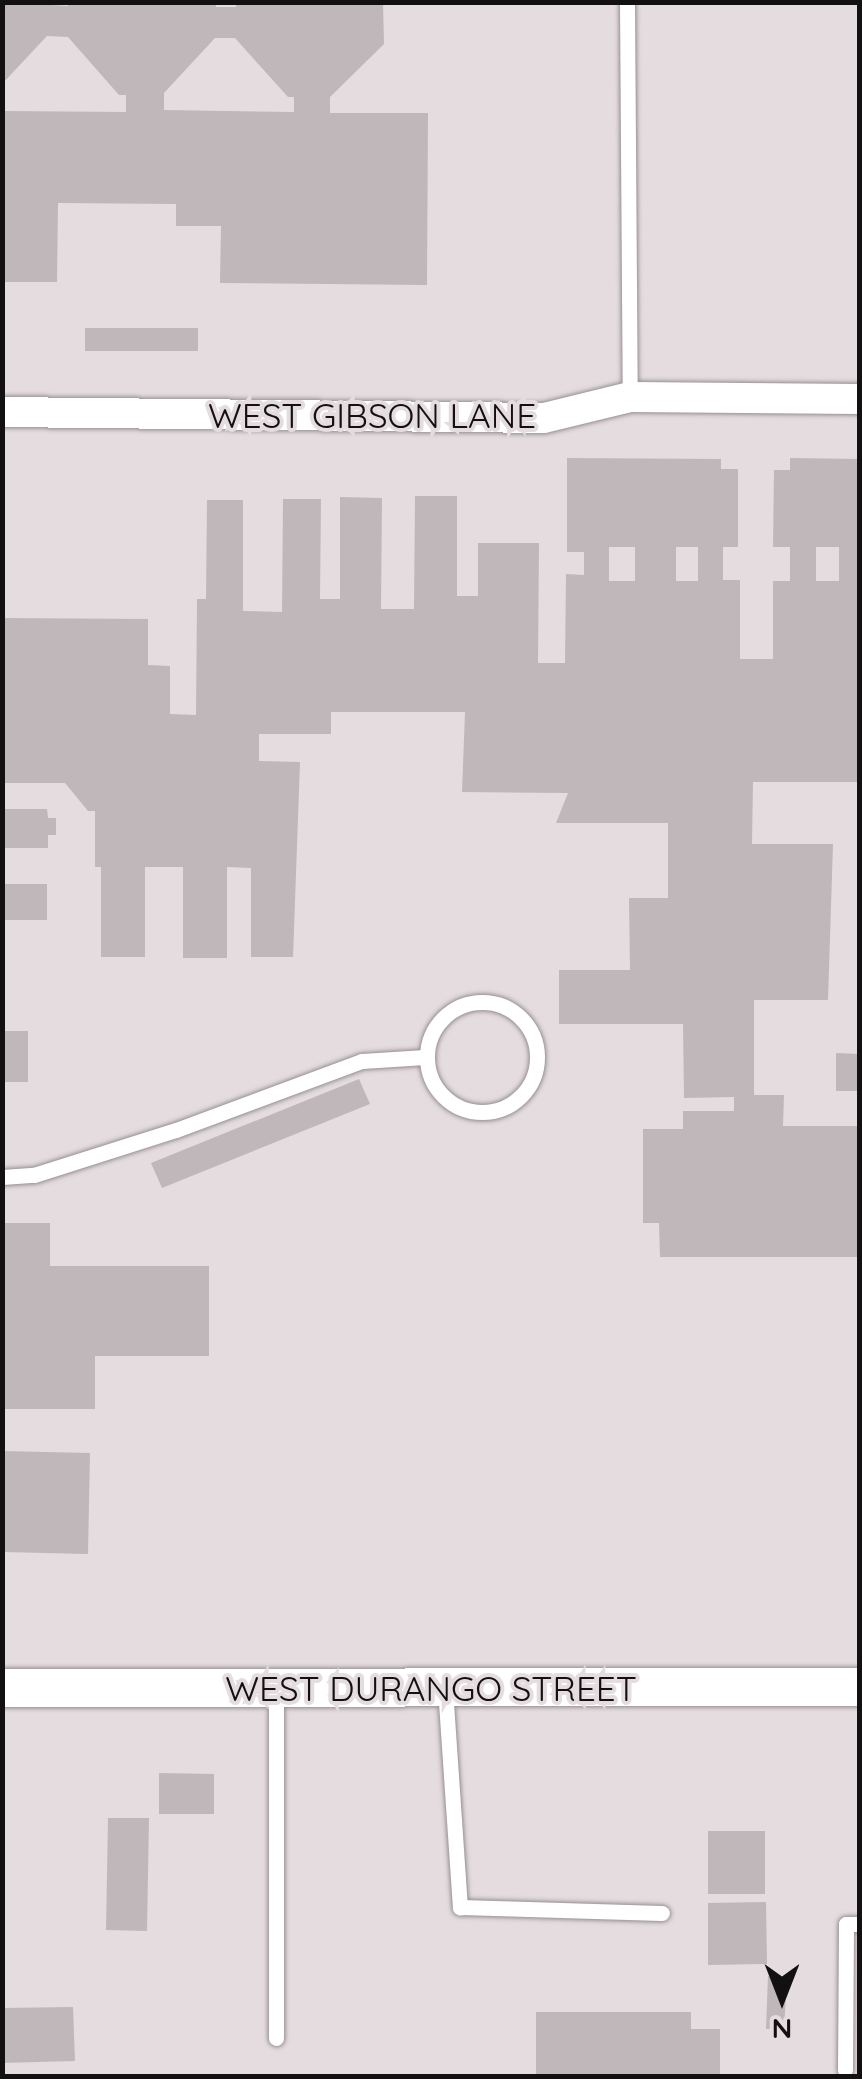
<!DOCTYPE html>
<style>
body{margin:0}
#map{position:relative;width:862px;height:2079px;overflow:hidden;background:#e4dcdf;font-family:Quicksand,sans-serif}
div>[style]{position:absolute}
.building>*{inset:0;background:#bfb7ba}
.roads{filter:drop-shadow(0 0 2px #978f92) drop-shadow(0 0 2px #978f92)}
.service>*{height:15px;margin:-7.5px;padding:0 7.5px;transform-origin:7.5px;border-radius:7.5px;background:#fff}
.service>.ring{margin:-7.5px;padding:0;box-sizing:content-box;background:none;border:15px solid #fff;border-radius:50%}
.minor>*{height:30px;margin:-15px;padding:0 15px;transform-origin:15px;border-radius:15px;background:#fff}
.tertiary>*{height:38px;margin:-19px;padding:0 19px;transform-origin:19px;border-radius:19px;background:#fff}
span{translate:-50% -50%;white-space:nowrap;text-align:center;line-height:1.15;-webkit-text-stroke:8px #e4dcdf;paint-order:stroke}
.street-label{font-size:35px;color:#131011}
.frame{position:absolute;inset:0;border:5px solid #131011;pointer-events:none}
.north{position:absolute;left:732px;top:1949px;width:100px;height:100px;-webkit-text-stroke:8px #e4dcdf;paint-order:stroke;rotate:180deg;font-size:28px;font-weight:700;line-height:40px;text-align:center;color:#131011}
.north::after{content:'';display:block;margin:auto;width:35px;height:45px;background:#131011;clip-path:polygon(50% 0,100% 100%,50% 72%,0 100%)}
</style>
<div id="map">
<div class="building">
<i style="clip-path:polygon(evenodd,2px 2px,68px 6px,68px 2px,216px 2px,216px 7px,236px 7px,236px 2px,383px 2px,384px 44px,330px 97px,330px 113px,428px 113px,427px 285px,220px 283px,221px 226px,176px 226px,176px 204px,58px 203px,57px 282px,2px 282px,2px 111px,126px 112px,126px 95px,119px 95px,68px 37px,47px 36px,2px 84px,2px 2px,215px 38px,235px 38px,288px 97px,294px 97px,294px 112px,164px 110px,164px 93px,215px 38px)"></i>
<i style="clip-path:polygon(85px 328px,198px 328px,198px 351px,85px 351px)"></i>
<i style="clip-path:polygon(evenodd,567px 458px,721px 459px,721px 469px,738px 469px,738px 547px,723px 547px,723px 580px,740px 580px,740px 659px,773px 659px,773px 581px,790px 581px,790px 547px,773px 547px,774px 470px,790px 470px,790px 458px,860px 459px,860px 782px,753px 782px,752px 844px,833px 844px,828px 1000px,754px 1000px,754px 1095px,784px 1095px,783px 1126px,860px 1126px,860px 1257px,660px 1257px,659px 1223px,643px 1223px,643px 1129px,683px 1129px,683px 1111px,734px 1111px,734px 1097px,684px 1098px,683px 1024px,559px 1024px,559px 970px,630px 970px,629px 898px,668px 898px,668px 823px,556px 823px,568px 793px,462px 792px,465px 712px,331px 712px,331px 734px,259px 734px,259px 761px,300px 762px,293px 957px,251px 957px,251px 868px,227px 867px,227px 958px,183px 958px,183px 867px,145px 867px,145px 957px,101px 957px,101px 867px,95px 867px,95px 811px,88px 811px,65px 783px,2px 783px,2px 618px,148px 619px,148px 665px,170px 666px,170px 714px,196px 715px,197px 599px,206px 599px,207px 500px,243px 500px,243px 611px,282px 612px,283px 499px,321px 499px,320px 599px,340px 599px,340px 497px,382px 498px,381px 609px,414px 609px,415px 496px,457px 496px,457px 596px,478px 596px,478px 543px,539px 543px,538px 663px,565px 663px,566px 574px,584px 575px,584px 552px,567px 552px,567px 458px,609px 547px,635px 547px,635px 581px,609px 581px,609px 547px,567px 458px,676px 547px,698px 547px,698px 581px,676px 581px,676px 547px,567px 458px,816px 547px,839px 547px,839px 581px,816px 581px,816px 547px)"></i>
<i style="clip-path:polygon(2px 809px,47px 809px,48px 818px,56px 818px,56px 835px,48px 835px,48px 848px,2px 848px)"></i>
<i style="clip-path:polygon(2px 884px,47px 884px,47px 920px,2px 920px)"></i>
<i style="clip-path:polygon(4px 1031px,28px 1031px,28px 1082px,3px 1082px)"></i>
<i style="clip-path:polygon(836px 1053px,860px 1054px,860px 1091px,836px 1091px)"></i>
<i style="clip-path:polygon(359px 1079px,370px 1104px,162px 1188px,151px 1163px)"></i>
<i style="clip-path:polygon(2px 1223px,50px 1223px,50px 1266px,209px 1266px,209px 1356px,95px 1356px,95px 1409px,2px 1409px)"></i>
<i style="clip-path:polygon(2px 1451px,90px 1453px,88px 1554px,2px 1552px)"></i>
<i style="clip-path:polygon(159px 1773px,214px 1774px,214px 1814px,159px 1814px)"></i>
<i style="clip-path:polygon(108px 1818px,149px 1818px,147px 1931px,106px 1930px)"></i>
<i style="clip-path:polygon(708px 1831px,765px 1831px,765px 1894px,708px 1894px)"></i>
<i style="clip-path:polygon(766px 1902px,767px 1964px,708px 1965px,708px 1903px)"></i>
<i style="clip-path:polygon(768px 1976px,787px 1977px,784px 2029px,766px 2029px)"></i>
<i style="clip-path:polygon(73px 2007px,75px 2061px,2px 2063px,2px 2008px)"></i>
<i style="clip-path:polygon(536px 2012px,691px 2012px,691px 2029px,720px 2029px,720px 2076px,536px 2076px)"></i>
</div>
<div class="roads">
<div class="service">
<i style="left:627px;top:2px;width:395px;rotate:89.6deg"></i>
<i class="ring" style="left:427px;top:1002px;width:95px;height:95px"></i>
<i style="left:2px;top:1177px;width:32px;rotate:-4deg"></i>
<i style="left:34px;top:1175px;width:149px;rotate:-17.6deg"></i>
<i style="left:176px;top:1130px;width:198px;rotate:-20.4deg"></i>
<i style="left:362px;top:1061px;width:63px;rotate:-3.6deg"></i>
<i style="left:445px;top:1688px;width:220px;rotate:86.1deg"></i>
<i style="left:460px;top:1907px;width:202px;rotate:1.7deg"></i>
<i style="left:276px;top:1689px;width:349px;rotate:90deg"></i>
<i style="left:845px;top:2070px;width:146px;rotate:-89.6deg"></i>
<i style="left:846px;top:1924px;width:14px"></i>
</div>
<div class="minor">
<i style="left:2px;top:412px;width:542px;rotate:0.63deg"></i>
<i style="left:544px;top:418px;width:89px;rotate:-13.7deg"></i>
<i style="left:630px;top:397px;width:230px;rotate:0.5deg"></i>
</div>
<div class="tertiary">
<i style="left:2px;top:1688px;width:858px;rotate:-0.07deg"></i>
</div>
</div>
<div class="street-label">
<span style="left:372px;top:415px">WEST GIBSON LANE</span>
<span style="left:431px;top:1688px">WEST DURANGO STREET</span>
</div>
<div class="frame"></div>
<div class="north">N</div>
</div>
